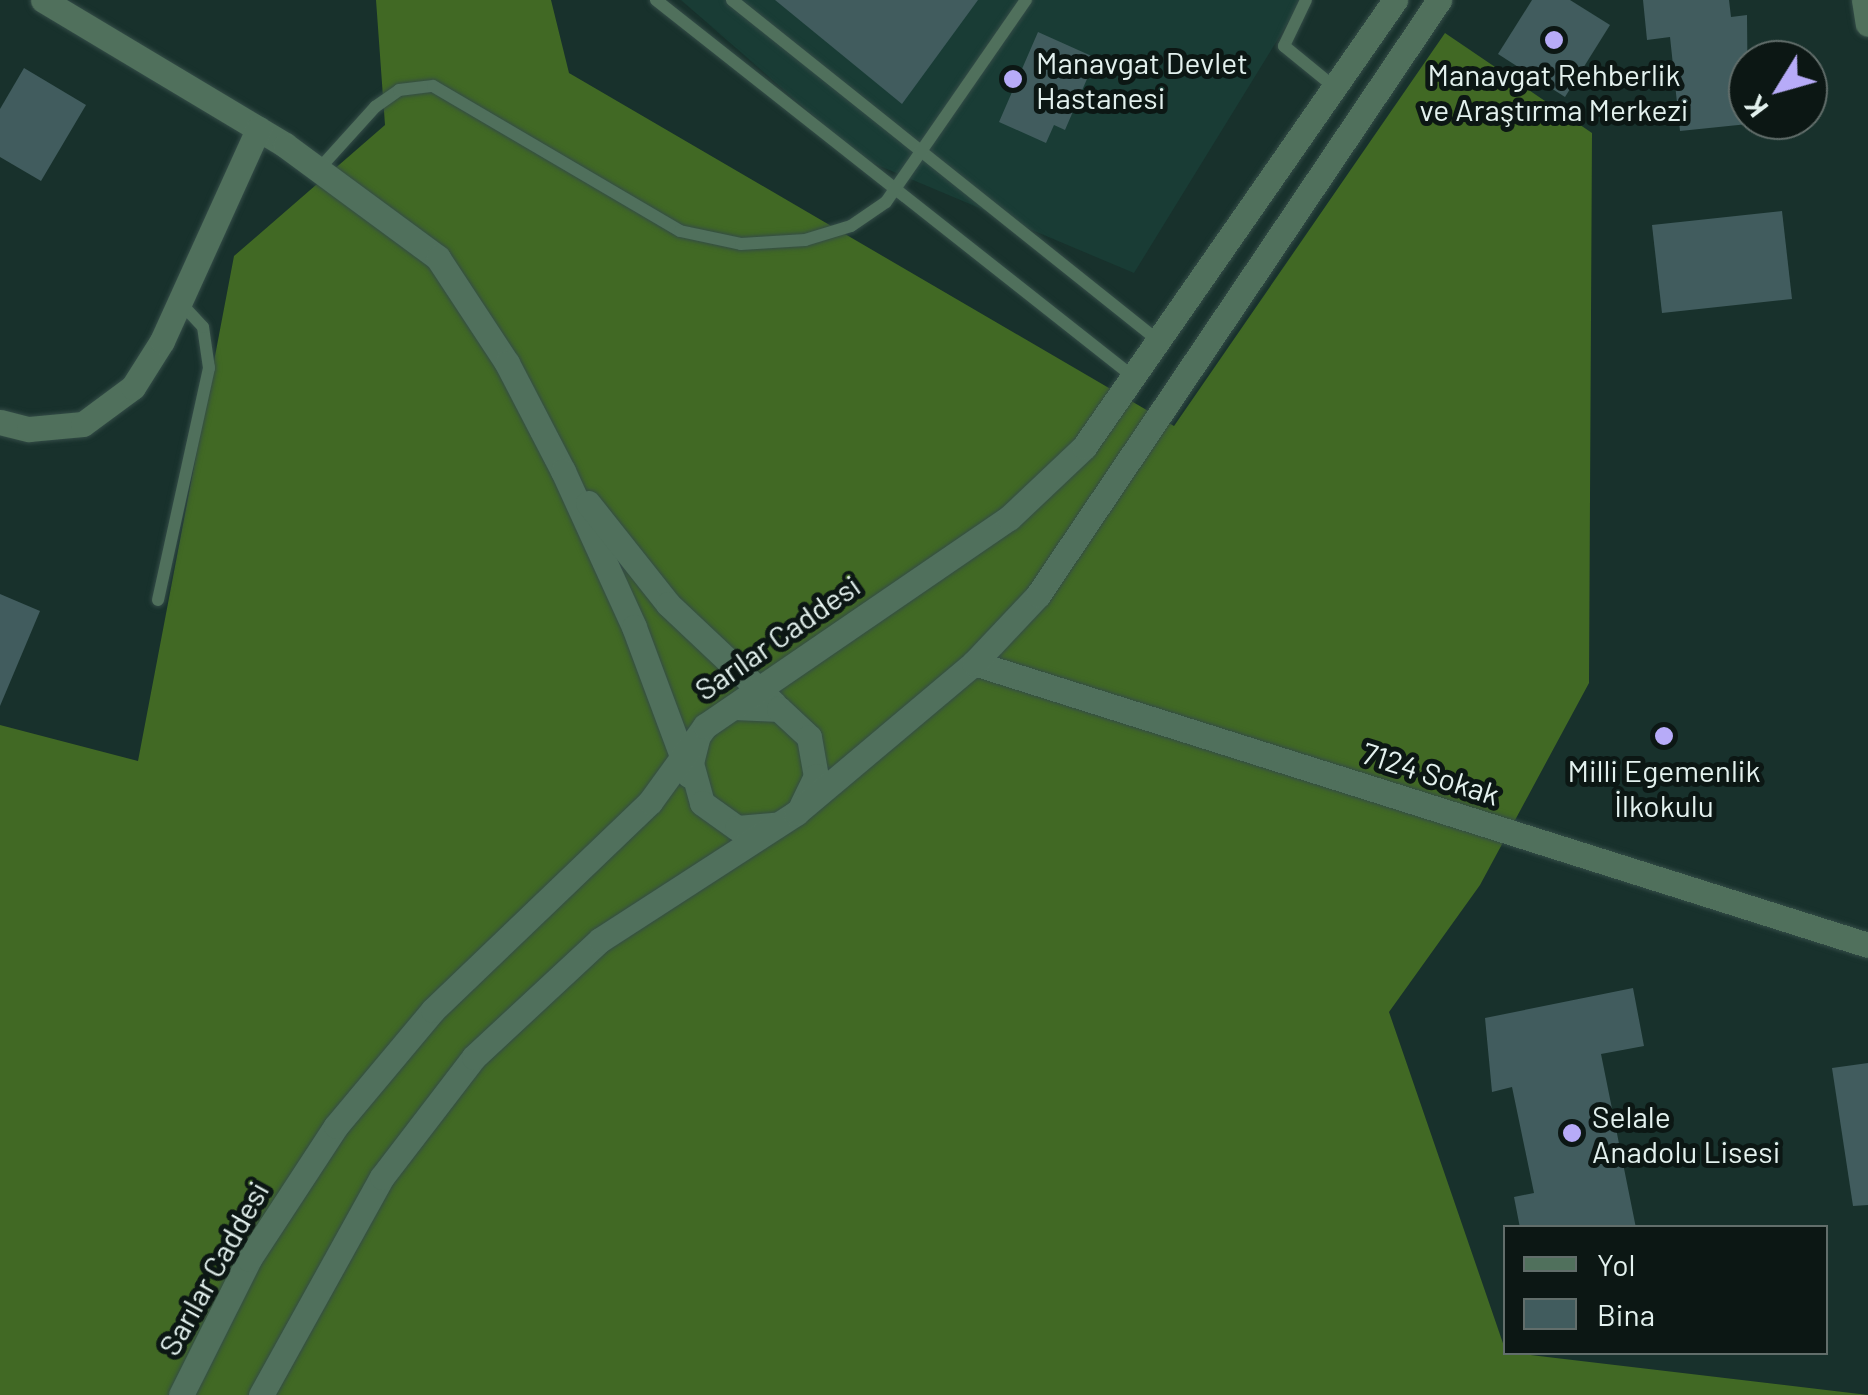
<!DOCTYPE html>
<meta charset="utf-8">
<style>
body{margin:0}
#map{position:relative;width:1868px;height:1395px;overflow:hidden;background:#18312c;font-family:Barlow,sans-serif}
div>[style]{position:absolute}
.built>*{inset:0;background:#193c35}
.forest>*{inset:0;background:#416924}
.building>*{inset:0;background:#415c5e}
.roads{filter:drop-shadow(0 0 2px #344c47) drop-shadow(0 0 2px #344c47)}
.service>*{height:12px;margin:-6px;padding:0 6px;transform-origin:6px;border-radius:6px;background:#50705c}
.minor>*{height:25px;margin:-12.5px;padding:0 12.5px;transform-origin:12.5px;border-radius:12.5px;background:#50705c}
.tertiary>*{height:25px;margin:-12.5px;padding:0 12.5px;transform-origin:12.5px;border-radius:12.5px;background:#50705c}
.dots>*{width:28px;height:28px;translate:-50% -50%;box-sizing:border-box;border:5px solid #0c1714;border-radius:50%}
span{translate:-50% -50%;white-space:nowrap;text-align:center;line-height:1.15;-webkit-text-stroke:10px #0c1714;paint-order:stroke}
.poi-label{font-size:30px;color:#e3f1ee}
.left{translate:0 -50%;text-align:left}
.street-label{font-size:30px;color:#e3f1ee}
.legend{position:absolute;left:1503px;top:1225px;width:325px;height:130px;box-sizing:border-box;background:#0c1714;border:2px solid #626e6b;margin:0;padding:12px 18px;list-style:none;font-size:30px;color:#e3f1ee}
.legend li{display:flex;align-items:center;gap:20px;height:50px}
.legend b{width:50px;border:2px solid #626e6b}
.north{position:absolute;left:1728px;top:40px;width:100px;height:100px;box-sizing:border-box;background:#0c1714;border:2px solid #626e6b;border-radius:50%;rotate:233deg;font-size:28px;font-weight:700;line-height:40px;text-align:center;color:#e3f1ee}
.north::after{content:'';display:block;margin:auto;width:35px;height:45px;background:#b7abf8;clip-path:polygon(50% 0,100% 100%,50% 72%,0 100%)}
</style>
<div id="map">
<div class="built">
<i style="clip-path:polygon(681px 0,1302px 0,1134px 273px,863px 159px)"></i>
</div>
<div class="forest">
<i style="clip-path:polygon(376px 0,551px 0,569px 73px,1174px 426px,1445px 33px,1592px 133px,1589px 683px,1480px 885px,1389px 1012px,1506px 1352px,1868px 1395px,0 1395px,0 725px,138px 761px,234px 256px,385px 125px)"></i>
</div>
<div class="building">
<i style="clip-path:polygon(775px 0,978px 0,902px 104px)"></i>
<i style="clip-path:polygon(1532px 0,1570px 0,1610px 25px,1565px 97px,1498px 54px)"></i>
<i style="clip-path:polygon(1643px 0,1729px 0,1731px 17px,1747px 15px,1748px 124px,1680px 131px,1670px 37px,1647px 40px)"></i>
<i style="clip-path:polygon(1038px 32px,1096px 58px,1065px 130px,1054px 125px,1046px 143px,999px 122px)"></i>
<i style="clip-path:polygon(24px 68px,86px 105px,41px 181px,0 157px,0 109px)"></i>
<i style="clip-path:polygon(1782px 211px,1792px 299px,1662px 313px,1652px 225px)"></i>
<i style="clip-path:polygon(0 594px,40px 611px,0 706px)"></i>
<i style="clip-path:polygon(1633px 988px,1644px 1046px,1601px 1054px,1636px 1228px,1520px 1228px,1514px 1197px,1534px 1193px,1512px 1087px,1492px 1092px,1485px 1018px)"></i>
<i style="clip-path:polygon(1868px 1063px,1868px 1205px,1853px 1206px,1832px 1068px)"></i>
</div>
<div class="roads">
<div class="service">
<i style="left:656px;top:0;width:612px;rotate:38.29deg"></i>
<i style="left:732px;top:0;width:548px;rotate:38.63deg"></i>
<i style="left:1306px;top:0;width:51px;rotate:115.6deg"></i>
<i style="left:1284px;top:46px;width:63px;rotate:39.2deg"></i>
<i style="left:319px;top:169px;width:84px;rotate:-47.9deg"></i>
<i style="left:375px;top:107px;width:29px;rotate:-35deg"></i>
<i style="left:399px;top:90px;width:34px;rotate:-7deg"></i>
<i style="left:433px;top:86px;width:286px;rotate:30.4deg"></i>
<i style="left:680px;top:231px;width:62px;rotate:12deg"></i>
<i style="left:741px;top:244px;width:64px;rotate:-3.6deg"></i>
<i style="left:805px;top:240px;width:48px;rotate:-16.9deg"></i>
<i style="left:851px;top:226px;width:42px;rotate:-34.4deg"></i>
<i style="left:886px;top:202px;width:246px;rotate:-55.3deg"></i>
<i style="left:158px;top:600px;width:238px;rotate:-77.6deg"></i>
<i style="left:209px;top:368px;width:41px;rotate:-98.3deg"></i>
<i style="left:203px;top:327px;width:34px;rotate:-133deg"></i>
</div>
<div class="minor">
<i style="left:43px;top:0;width:282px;rotate:30.9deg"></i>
<i style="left:285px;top:145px;width:190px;rotate:36.4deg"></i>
<i style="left:438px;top:258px;width:126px;rotate:56.7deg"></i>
<i style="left:507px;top:363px;width:122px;rotate:62.6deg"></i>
<i style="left:563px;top:471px;width:171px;rotate:65.5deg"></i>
<i style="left:634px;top:627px;width:158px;rotate:69.6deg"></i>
<i style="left:1864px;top:0;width:24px;rotate:81deg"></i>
<i style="left:0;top:422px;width:30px;rotate:14deg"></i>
<i style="left:29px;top:429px;width:54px;rotate:-5.3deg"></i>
<i style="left:83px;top:424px;width:62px;rotate:-36.5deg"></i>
<i style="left:133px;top:387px;width:54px;rotate:-57.8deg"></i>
<i style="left:162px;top:341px;width:233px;rotate:-65.6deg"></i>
<i style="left:588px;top:503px;width:129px;rotate:51.6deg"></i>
<i style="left:668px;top:604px;width:146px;rotate:43.3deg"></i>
<i style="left:974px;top:663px;width:937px;rotate:17.51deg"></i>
</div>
<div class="tertiary">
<i style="left:734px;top:707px;width:45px;rotate:2.5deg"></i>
<i style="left:779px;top:709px;width:41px;rotate:43deg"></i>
<i style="left:809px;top:737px;width:40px;rotate:80deg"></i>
<i style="left:816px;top:776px;width:32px;rotate:116deg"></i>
<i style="left:697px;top:739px;width:25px;rotate:104deg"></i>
<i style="left:691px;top:763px;width:41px;rotate:74.6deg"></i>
<i style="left:702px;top:803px;width:43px;rotate:35.5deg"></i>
<i style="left:737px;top:828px;width:38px;rotate:-5deg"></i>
<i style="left:181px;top:1395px;width:152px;rotate:-63.4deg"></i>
<i style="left:249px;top:1259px;width:159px;rotate:-56.8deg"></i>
<i style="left:336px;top:1126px;width:151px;rotate:-50.1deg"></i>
<i style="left:433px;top:1010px;width:301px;rotate:-43.8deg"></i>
<i style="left:650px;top:802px;width:94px;rotate:-54.1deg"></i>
<i style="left:705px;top:726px;width:368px;rotate:-34.4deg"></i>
<i style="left:1009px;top:518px;width:103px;rotate:-43.4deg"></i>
<i style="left:1084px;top:447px;width:545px;rotate:-55.17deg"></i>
<i style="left:261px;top:1395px;width:249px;rotate:-61deg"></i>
<i style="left:382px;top:1177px;width:151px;rotate:-52.5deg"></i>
<i style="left:474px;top:1057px;width:172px;rotate:-42.9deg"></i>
<i style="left:600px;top:940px;width:234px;rotate:-32.9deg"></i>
<i style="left:796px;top:813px;width:233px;rotate:-40.1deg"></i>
<i style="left:974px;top:663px;width:93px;rotate:-46.7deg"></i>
<i style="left:1038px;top:595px;width:718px;rotate:-56.02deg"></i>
</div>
</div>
<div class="dots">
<i style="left:1554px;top:40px;background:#b7abf8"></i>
<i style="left:1013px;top:79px;background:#b7abf8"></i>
<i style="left:1664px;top:736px;background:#b7abf8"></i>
<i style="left:1572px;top:1133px;background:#b7abf8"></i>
</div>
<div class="poi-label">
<span class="left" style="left:1036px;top:79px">Manavgat Devlet<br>Hastanesi</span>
<span style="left:1554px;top:91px">Manavgat Rehberlik<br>ve Araştırma Merkezi</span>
<span style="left:1664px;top:787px">Milli Egemenlik<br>İlkokulu</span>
<span class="left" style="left:1592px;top:1133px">Selale<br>Anadolu Lisesi</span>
</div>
<div class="street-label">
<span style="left:777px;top:637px;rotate:-35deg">Sarılar Caddesi</span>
<span style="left:1431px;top:773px;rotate:18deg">7124 Sokak</span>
<span style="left:213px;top:1268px;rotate:-61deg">Sarılar Caddesi</span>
</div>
<ul class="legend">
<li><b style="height:12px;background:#50705c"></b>Yol</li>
<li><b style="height:28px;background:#415c5e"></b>Bina</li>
</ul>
<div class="north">K</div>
</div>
